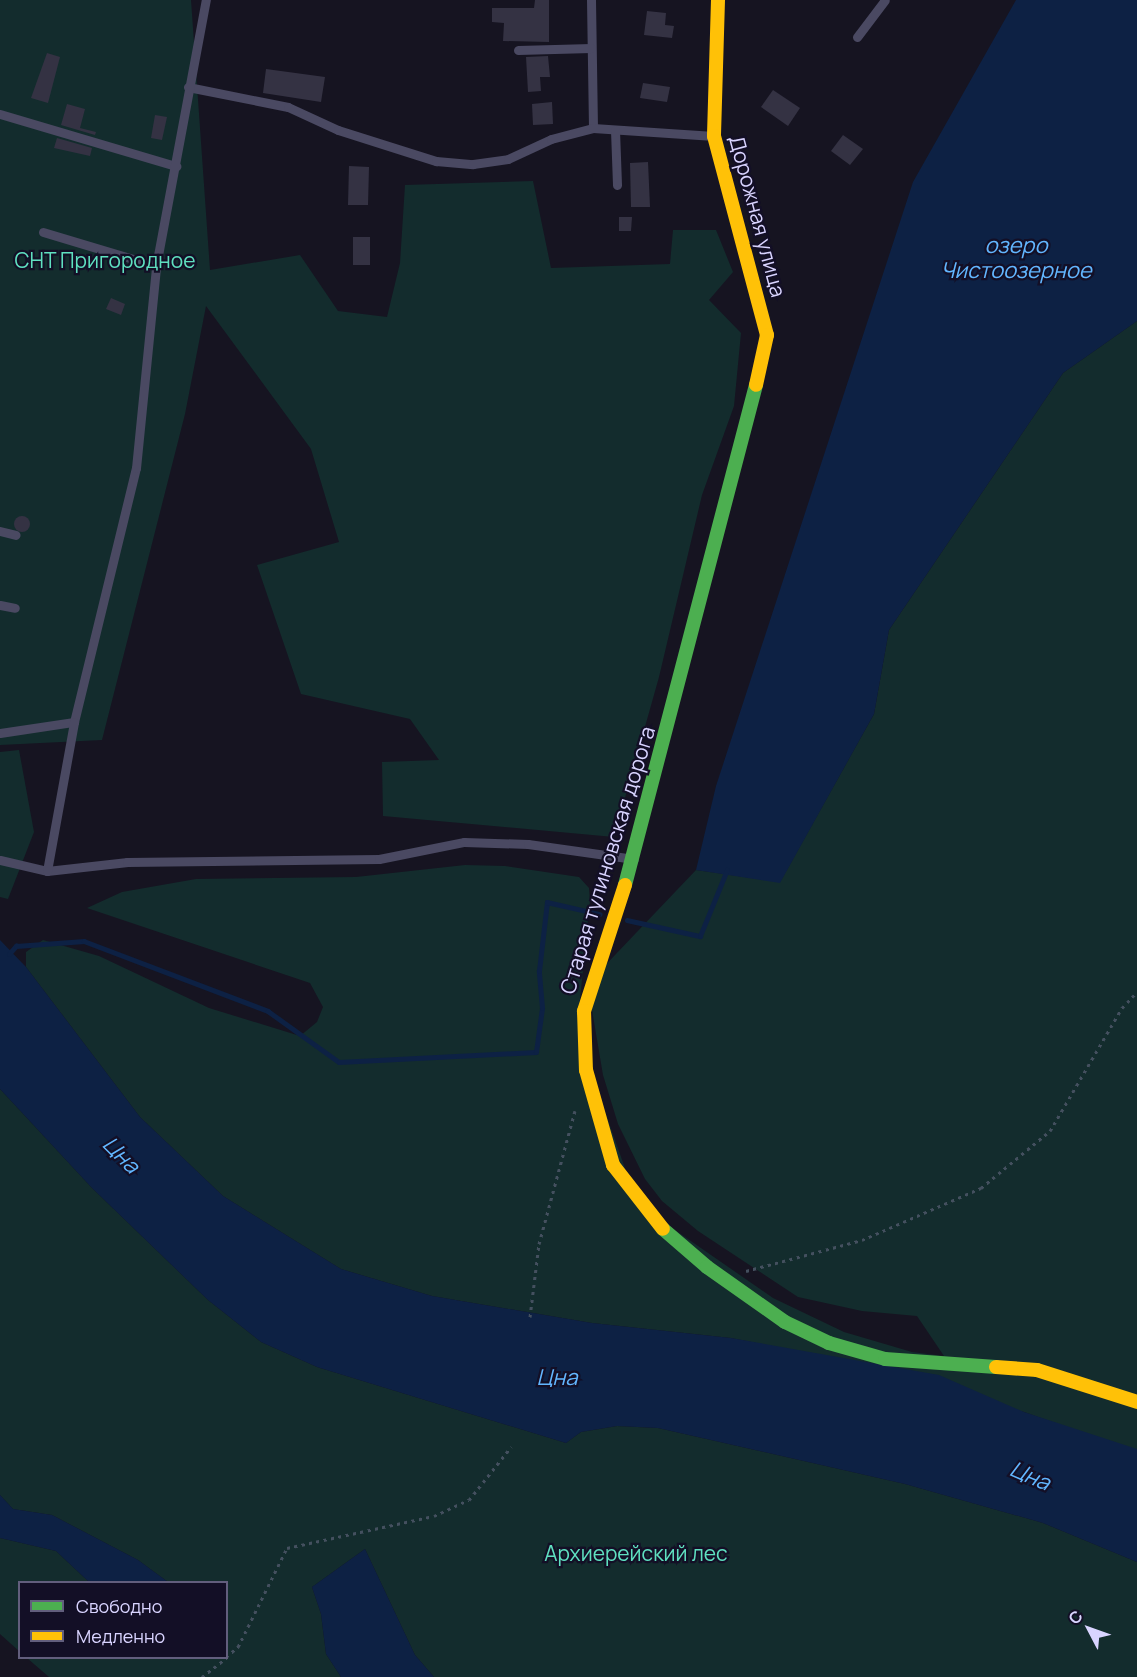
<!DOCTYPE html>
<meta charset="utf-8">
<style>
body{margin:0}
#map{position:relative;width:1137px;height:1677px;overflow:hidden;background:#161421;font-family:Manrope,sans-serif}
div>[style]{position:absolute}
.green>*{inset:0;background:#132c2d}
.water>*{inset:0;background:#0d2144}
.stream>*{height:4.5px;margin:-2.25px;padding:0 2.25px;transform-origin:2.25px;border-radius:2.25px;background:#0d2144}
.building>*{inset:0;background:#343243}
.round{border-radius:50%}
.path>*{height:3px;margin-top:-1.5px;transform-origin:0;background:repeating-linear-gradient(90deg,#44505f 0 3px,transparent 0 7.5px)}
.lane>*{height:9px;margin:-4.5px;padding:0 4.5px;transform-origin:4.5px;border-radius:4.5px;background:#4a4962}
.fast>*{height:14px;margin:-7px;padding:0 7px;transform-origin:7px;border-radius:7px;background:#4caf50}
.slow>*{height:14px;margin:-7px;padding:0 7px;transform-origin:7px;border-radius:7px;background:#ffc107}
span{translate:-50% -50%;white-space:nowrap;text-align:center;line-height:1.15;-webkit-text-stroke:4.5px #130f26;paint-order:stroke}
.street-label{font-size:21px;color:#d9d4ff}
.park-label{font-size:21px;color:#5fe0c0}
.water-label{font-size:22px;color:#62b6ff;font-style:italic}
.legend{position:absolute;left:18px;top:1581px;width:210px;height:78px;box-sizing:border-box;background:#130f26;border:2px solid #625e7d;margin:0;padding:8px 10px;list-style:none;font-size:18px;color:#d9d4ff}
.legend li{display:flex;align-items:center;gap:12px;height:30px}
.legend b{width:30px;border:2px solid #625e7d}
.north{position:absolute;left:1059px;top:1599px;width:60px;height:60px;-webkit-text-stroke:4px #130f26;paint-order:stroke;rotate:311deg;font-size:16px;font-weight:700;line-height:24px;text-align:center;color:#d9d4ff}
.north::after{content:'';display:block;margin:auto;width:21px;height:27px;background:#d9d4ff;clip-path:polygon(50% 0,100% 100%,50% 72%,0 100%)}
</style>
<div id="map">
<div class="green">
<i style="clip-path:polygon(0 0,191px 0,210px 270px,300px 255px,338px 311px,387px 317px,400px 263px,405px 185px,533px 181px,551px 268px,670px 264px,673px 230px,716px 230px,733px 272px,709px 300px,741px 333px,734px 406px,702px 495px,659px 677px,614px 837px,383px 816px,382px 762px,439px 760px,410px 719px,301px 694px,257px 565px,339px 542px,311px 449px,206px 306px,185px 414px,102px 740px,0 745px)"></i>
<i style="clip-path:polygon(1137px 321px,1137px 1452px,1024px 1412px,855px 1362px,731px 1338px,592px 1323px,432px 1296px,341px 1269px,223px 1196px,140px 1117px,26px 967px,26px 952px,43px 940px,99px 956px,209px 1008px,300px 1036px,317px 1022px,323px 1007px,310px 983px,87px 908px,122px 892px,196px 879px,356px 877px,465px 865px,505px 866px,579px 877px,589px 888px,590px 901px,578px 1019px,584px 1053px,631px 1185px,662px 1221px,773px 1298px,844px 1332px,912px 1352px,944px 1356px,917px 1316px,862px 1311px,798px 1297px,698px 1231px,662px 1201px,645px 1179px,618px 1124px,603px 1075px,590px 998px,595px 976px,696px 870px,780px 882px,874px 714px,889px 630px,1063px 373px)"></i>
<i style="clip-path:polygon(19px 750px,34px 832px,8px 899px,0 897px,0 752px)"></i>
<i style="clip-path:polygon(0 1089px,92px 1188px,208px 1300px,261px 1342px,317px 1367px,566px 1443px,581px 1432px,617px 1426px,658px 1428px,905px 1484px,1043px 1523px,1137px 1562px,1137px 1677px,434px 1677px,415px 1655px,365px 1549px,312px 1587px,321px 1614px,326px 1654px,341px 1677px,49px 1677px,27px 1658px,226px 1658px,226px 1582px,168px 1582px,138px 1560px,52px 1515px,13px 1509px,0 1495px)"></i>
<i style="clip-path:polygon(0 1538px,56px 1551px,89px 1582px,20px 1582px,19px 1651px,0 1634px)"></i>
</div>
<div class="water">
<i style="clip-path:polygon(1016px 0,1137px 0,1137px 321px,1063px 373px,889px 630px,874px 714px,780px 883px,696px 870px,716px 786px,913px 182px)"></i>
<i style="clip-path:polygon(0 940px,26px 967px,140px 1117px,223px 1196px,341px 1269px,432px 1296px,592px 1323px,731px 1338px,939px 1375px,1024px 1412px,1137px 1449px,1137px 1562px,1043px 1523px,905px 1484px,658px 1428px,617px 1426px,581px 1432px,566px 1443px,317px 1367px,261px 1342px,208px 1300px,92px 1188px,0 1089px)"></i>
<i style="clip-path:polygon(0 1495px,13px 1509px,52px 1515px,138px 1560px,168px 1582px,89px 1582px,56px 1551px,0 1538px)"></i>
<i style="clip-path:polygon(365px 1549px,415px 1655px,434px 1677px,341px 1677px,326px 1654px,321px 1614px,312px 1587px)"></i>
</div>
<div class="stream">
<i style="left:627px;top:920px;width:75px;rotate:12.4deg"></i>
<i style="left:700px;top:936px;width:71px;rotate:-67.8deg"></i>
<i style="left:9px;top:954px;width:11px;rotate:-49deg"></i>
<i style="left:16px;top:946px;width:68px;rotate:-4.2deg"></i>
<i style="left:84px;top:941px;width:197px;rotate:20.8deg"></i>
<i style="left:268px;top:1011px;width:87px;rotate:35.7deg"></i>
<i style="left:339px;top:1062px;width:197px;rotate:-2.9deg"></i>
<i style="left:536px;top:1052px;width:44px;rotate:-82.2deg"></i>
<i style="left:542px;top:1008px;width:37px;rotate:-95deg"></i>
<i style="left:539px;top:971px;width:69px;rotate:-83.4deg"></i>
<i style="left:547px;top:902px;width:54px;rotate:12.8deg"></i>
</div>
<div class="building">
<i style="clip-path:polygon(535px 0,549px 0,549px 42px,503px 41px,504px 23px,492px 22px,492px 8px,534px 8px)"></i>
<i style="clip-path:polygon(647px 11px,666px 13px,665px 25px,674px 26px,672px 38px,644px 35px)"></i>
<i style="clip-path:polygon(47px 53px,60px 57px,48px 103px,31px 98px)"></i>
<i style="clip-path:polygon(548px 56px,550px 77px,540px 77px,541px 91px,528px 92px,526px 57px)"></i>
<i style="clip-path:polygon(266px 69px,325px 77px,321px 102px,263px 93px)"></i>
<i style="clip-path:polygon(643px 83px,670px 87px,667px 102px,640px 98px)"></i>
<i style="clip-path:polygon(773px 90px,800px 108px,788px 126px,761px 107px)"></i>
<i style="clip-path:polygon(552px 102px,553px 124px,533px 125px,532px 104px)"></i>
<i style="clip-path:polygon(67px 104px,85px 109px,80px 128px,96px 132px,95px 135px,61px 125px)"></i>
<i style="clip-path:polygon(155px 115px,167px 117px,162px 140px,151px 138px)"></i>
<i style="clip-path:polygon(843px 135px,863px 149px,850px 165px,831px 151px)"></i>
<i style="clip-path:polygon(57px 138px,92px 148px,90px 156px,54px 148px)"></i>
<i style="clip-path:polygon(648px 162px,650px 207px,631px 207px,630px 163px)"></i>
<i style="clip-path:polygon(349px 166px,369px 167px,368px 205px,348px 205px)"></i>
<i style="clip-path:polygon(619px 217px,632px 217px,631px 231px,619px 231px)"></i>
<i style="clip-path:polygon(353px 237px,370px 237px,370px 265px,353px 265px)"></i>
<i style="clip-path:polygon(111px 298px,125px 304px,121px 315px,106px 309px)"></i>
<i class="round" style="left:14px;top:516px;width:16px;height:16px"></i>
</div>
<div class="path">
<i style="left:746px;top:1271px;width:120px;rotate:-15deg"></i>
<i style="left:862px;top:1240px;width:130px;rotate:-23.6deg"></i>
<i style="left:981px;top:1188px;width:89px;rotate:-39.6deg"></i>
<i style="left:1050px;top:1131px;width:143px;rotate:-59.7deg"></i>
<i style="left:1122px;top:1008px;width:22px;rotate:-47deg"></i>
<i style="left:530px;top:1317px;width:74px;rotate:-83deg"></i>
<i style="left:539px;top:1244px;width:138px;rotate:-74.9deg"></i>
<i style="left:226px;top:1657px;width:16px;rotate:-40deg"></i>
<i style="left:238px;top:1647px;width:110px;rotate:-63.7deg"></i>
<i style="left:287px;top:1548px;width:150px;rotate:-12.3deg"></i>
<i style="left:434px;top:1516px;width:38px;rotate:-25deg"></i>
<i style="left:469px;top:1500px;width:68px;rotate:-51.6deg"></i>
<i style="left:202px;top:1677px;width:31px;rotate:-38deg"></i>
</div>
<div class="lane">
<i style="left:591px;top:0;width:128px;rotate:89.1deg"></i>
<i style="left:857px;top:37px;width:46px;rotate:-52.9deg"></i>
<i style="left:518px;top:50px;width:73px;rotate:-1.6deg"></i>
<i style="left:188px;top:87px;width:102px;rotate:11.3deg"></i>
<i style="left:288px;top:107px;width:55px;rotate:24.7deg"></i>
<i style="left:338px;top:130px;width:103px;rotate:17.6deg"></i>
<i style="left:436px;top:161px;width:37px;rotate:5deg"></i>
<i style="left:473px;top:164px;width:35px;rotate:-8deg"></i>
<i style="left:508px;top:159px;width:47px;rotate:-24.9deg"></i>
<i style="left:551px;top:139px;width:43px;rotate:-14.7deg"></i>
<i style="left:593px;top:128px;width:121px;rotate:3.8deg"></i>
<i style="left:0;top:114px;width:184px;rotate:16.5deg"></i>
<i style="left:615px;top:130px;width:55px;rotate:87.9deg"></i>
<i style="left:43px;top:232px;width:118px;rotate:16.7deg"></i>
<i style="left:0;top:531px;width:16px;rotate:14deg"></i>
<i style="left:0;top:605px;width:15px;rotate:11deg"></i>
<i style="left:0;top:733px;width:75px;rotate:-8.5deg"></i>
<i style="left:74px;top:722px;width:261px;rotate:-76.3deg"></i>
<i style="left:136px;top:468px;width:203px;rotate:-84.3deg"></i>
<i style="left:156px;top:266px;width:271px;rotate:-79.4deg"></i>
<i style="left:0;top:860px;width:48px;rotate:13.2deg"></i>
<i style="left:47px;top:871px;width:81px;rotate:-6.4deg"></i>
<i style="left:127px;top:862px;width:252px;rotate:-0.7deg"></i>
<i style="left:379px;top:859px;width:87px;rotate:-11.3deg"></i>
<i style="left:464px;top:842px;width:64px;rotate:1.8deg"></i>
<i style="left:528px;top:844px;width:107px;rotate:8.1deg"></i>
<i style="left:47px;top:871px;width:151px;rotate:-79.7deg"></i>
</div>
<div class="fast">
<i style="left:625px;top:885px;width:517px;rotate:-75.32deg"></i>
<i style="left:663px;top:1229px;width:58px;rotate:40.8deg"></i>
<i style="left:707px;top:1267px;width:95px;rotate:35.2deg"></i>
<i style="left:785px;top:1322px;width:49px;rotate:25.5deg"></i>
<i style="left:829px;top:1343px;width:58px;rotate:15.9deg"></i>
<i style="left:885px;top:1359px;width:111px;rotate:4.1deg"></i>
</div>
<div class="slow">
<i style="left:718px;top:0;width:136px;rotate:91.7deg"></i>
<i style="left:714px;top:136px;width:206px;rotate:75.1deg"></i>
<i style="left:767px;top:335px;width:51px;rotate:102.4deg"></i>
<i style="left:625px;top:885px;width:133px;rotate:108deg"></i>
<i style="left:584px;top:1011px;width:59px;rotate:88.1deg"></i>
<i style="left:586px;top:1070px;width:99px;rotate:74.1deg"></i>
<i style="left:613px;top:1165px;width:81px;rotate:52deg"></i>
<i style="left:996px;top:1367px;width:41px;rotate:4.2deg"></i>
<i style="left:1037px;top:1370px;width:105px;rotate:17.7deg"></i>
</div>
<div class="street-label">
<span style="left:758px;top:216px;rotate:75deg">Дорожная улица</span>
<span style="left:607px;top:860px;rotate:-73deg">Старая тулиновская дорога</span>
</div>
<div class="park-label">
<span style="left:105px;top:260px">СНТ Пригородное</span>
<span style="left:636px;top:1553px">Архиерейский лес</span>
</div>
<div class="water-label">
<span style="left:1016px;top:258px">озеро<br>Чистоозерное</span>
<span style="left:121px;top:1155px;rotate:45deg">Цна</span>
<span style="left:557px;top:1378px">Цна</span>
<span style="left:1030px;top:1476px;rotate:23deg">Цна</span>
</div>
<ul class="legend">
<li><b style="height:8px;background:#4caf50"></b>Свободно</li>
<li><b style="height:8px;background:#ffc107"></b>Медленно</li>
</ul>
<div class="north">С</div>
</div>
